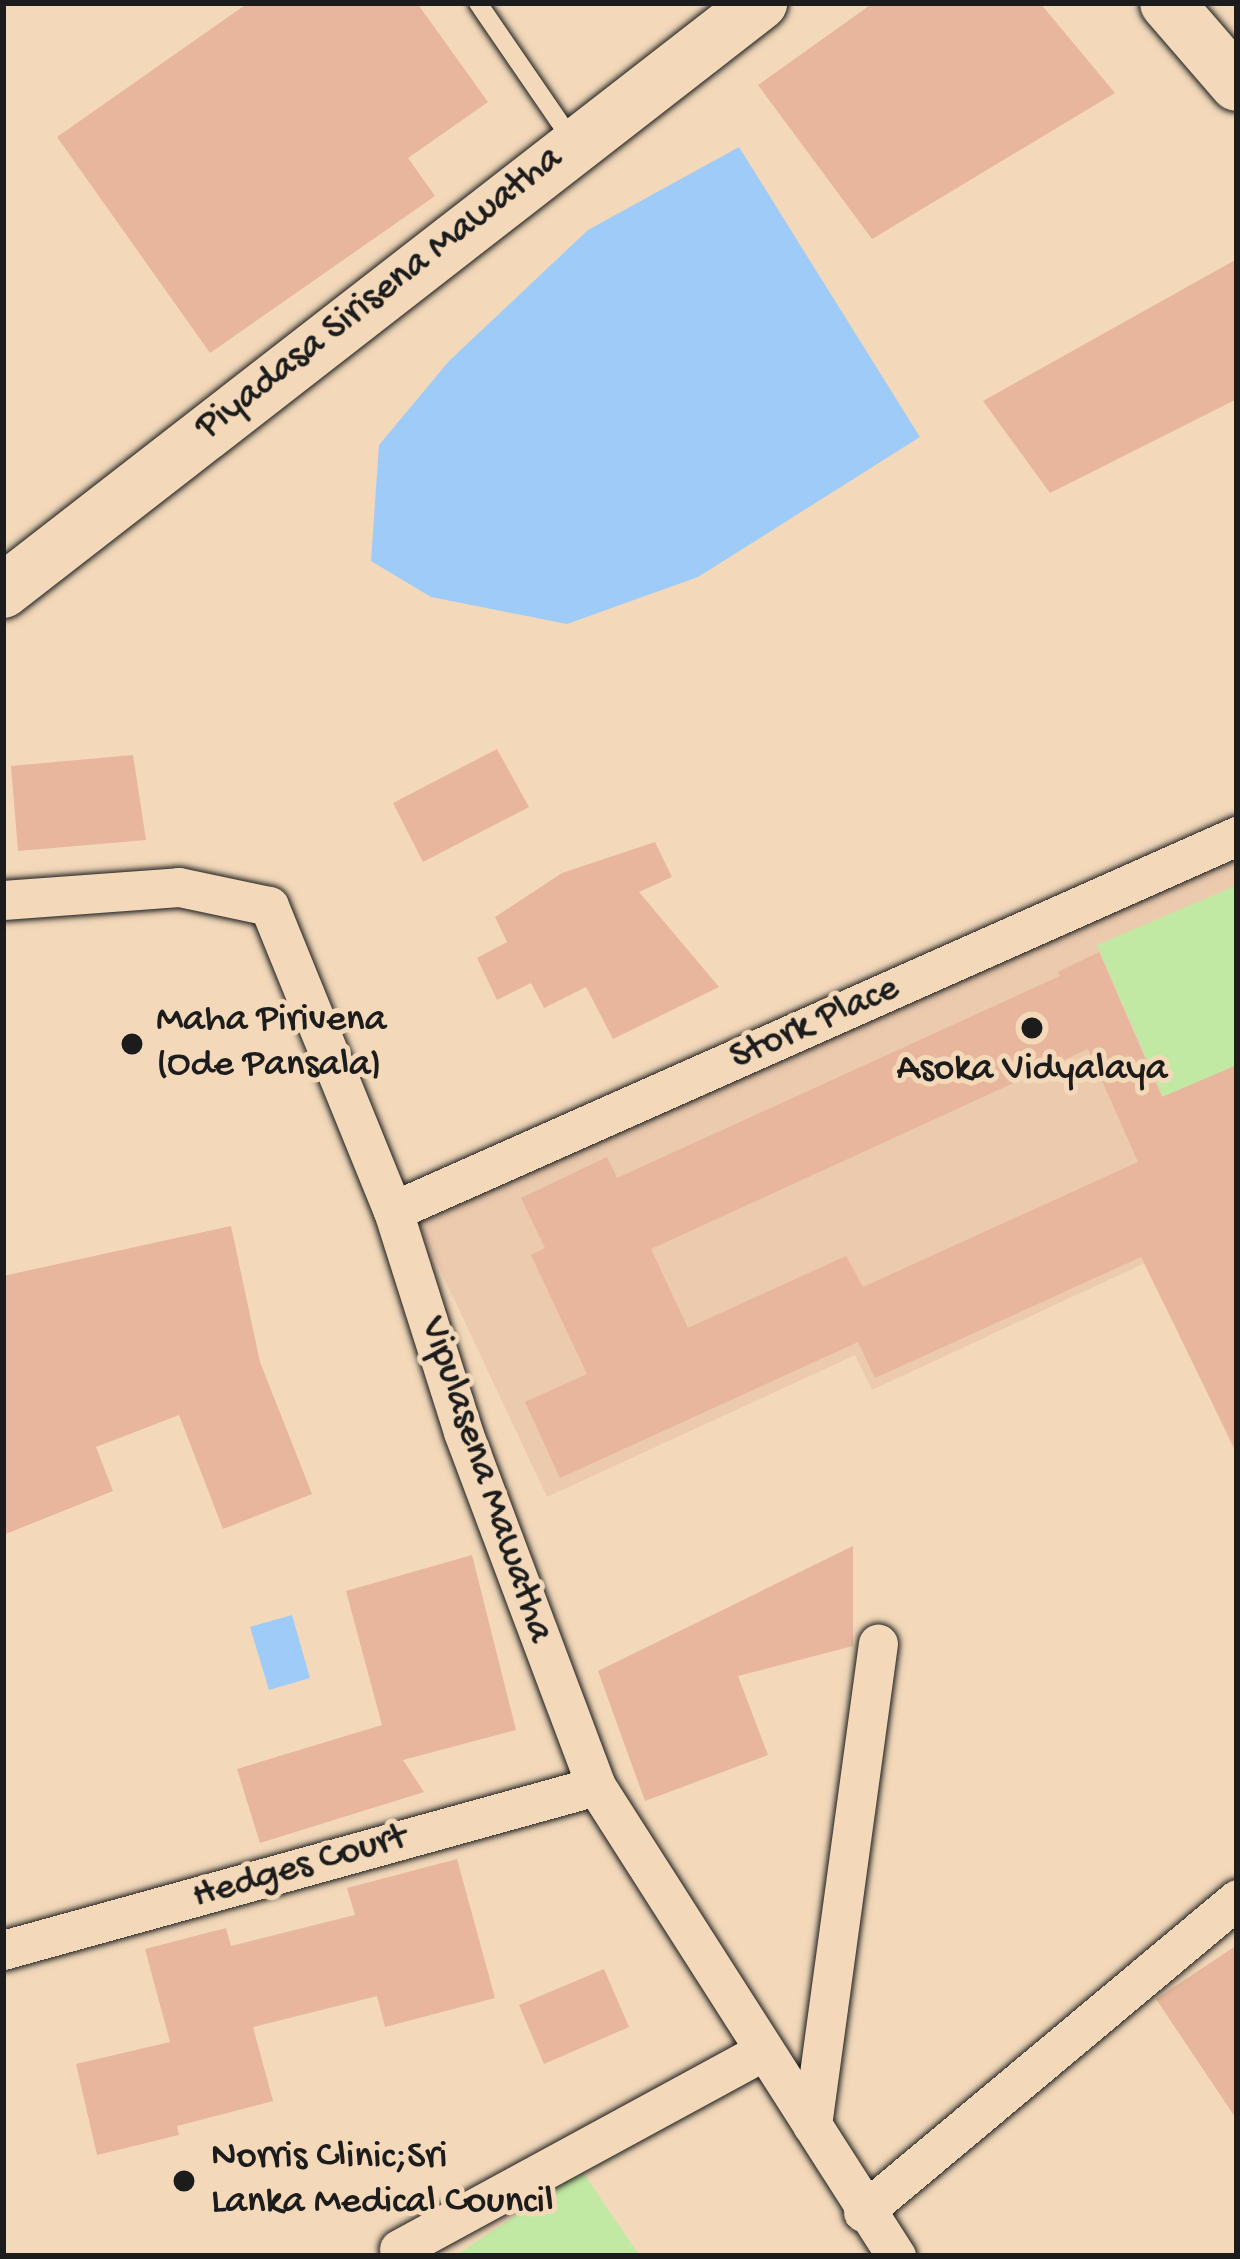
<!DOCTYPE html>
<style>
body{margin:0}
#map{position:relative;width:1240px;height:2259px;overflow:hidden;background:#f3d9ba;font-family:"Gochi Hand",sans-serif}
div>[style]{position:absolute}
.built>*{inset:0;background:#ebcaae}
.green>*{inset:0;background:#c2e9a4}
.water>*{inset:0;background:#9fcbf9}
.building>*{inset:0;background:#e7b69d}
.roads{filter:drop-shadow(0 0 3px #1c1c1c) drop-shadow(0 0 3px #1c1c1c)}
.lane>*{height:18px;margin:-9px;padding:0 9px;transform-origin:9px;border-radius:9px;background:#f3d9ba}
.street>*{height:39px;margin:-19.5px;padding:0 19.5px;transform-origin:19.5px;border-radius:19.5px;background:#f3d9ba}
.secondary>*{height:54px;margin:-27px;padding:0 27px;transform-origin:27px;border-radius:27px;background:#f3d9ba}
.dots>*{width:33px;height:33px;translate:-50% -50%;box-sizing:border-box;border:6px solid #f3d9ba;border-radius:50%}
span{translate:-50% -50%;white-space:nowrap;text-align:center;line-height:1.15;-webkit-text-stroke:10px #f3d9ba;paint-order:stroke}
.street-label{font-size:39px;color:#1c1c1c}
.poi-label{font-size:39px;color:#1c1c1c}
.left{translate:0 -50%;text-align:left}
.frame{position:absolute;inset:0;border:6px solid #1c1c1c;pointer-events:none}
</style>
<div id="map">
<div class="built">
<i style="clip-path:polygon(1237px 837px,1237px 1456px,1145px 1263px,872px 1390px,855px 1355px,547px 1497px,416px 1218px)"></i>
</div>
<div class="green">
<i style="clip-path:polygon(1237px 885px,1237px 1065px,1163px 1097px,1097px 945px)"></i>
<i style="clip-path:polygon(582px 2171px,640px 2256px,455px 2256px)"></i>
</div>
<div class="water">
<i style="clip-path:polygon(739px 147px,920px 437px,698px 577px,567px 624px,431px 597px,371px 561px,379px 445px,449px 361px,588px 230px)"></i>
<i style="clip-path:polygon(292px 1615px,310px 1678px,269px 1690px,250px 1627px)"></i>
</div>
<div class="building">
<i style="clip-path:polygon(248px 3px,417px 3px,488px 102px,408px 158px,435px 196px,210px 353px,57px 137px)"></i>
<i style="clip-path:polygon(873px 3px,1040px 3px,1115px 93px,872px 239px,758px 85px)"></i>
<i style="clip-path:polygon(1237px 259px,1237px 399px,1050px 493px,983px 401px)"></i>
<i style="clip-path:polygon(497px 749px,529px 807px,423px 862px,393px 803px)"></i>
<i style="clip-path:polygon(133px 755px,146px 840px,18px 851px,11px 766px)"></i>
<i style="clip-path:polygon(655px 842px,672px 877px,639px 892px,719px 987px,613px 1039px,586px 987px,544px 1008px,531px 983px,497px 1000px,477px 958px,507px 942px,495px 917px,562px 873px)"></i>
<i style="clip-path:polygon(evenodd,1099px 952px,1162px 1097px,1237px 1065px,1237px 1453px,1141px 1257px,875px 1378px,858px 1342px,560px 1478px,525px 1402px,587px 1374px,531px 1255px,545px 1248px,521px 1198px,607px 1157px,617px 1178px,1060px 976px,1058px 972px,1099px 952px,1088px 1049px,1138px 1162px,863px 1287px,846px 1256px,688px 1328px,651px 1249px,1088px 1049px)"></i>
<i style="clip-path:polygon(231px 1226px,260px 1362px,312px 1494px,223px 1529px,179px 1415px,96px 1447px,113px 1491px,3px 1535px,3px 1276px)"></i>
<i style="clip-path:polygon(853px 1546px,853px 1646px,738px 1676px,768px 1755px,645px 1801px,598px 1671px)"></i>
<i style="clip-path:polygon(472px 1555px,516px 1730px,403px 1760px,424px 1792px,260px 1843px,237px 1769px,382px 1725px,346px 1591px)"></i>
<i style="clip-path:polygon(457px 1859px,495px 1998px,385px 2027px,377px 1996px,253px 2027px,273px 2101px,177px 2126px,179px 2135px,97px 2155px,76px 2064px,170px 2042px,145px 1949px,226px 1928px,231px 1946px,355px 1915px,347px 1888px)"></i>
<i style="clip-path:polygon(1237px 1945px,1237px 2120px,1156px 1999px)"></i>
<i style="clip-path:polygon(604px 1969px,629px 2027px,544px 2064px,519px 2005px)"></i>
</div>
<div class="roads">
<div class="lane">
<i style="left:478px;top:3px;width:170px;rotate:55.6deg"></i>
</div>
<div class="street">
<i style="left:3px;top:900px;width:176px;rotate:-4.2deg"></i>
<i style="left:179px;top:887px;width:92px;rotate:11.9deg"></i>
<i style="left:269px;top:906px;width:329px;rotate:67.9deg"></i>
<i style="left:393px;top:1211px;width:232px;rotate:72.4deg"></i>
<i style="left:463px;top:1432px;width:378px;rotate:69.4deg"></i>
<i style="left:596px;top:1786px;width:558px;rotate:57.45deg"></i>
<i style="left:393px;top:1211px;width:924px;rotate:-23.96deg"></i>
<i style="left:3px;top:1950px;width:615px;rotate:-15.46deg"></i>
<i style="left:812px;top:2125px;width:486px;rotate:-82.2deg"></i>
<i style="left:863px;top:2212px;width:488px;rotate:-39.9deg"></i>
<i style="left:399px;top:2249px;width:414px;rotate:-28.5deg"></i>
</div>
<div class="secondary">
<i style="left:1167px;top:3px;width:107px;rotate:49.2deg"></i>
<i style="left:3px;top:591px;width:959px;rotate:-37.84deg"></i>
</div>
</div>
<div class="dots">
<i style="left:1032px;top:1028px;background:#1c1c1c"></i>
<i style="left:132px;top:1044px;background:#1c1c1c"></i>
<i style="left:184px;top:2181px;background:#1c1c1c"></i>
</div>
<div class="street-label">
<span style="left:380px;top:294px;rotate:-38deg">Piyadasa Sirisena Mawatha</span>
<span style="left:815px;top:1024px;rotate:-24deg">Stork Place</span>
<span style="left:485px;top:1480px;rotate:71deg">Vipulasena Mawatha</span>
<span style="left:300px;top:1868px;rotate:-16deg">Hedges Court</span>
</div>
<div class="poi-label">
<span class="left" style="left:156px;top:1044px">Maha Pirivena<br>(Ode Pansala)</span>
<span style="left:1032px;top:1070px">Asoka Vidyalaya</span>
<span class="left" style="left:211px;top:2181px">Norris Clinic;Sri<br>Lanka Medical Council</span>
</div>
<div class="frame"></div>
</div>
